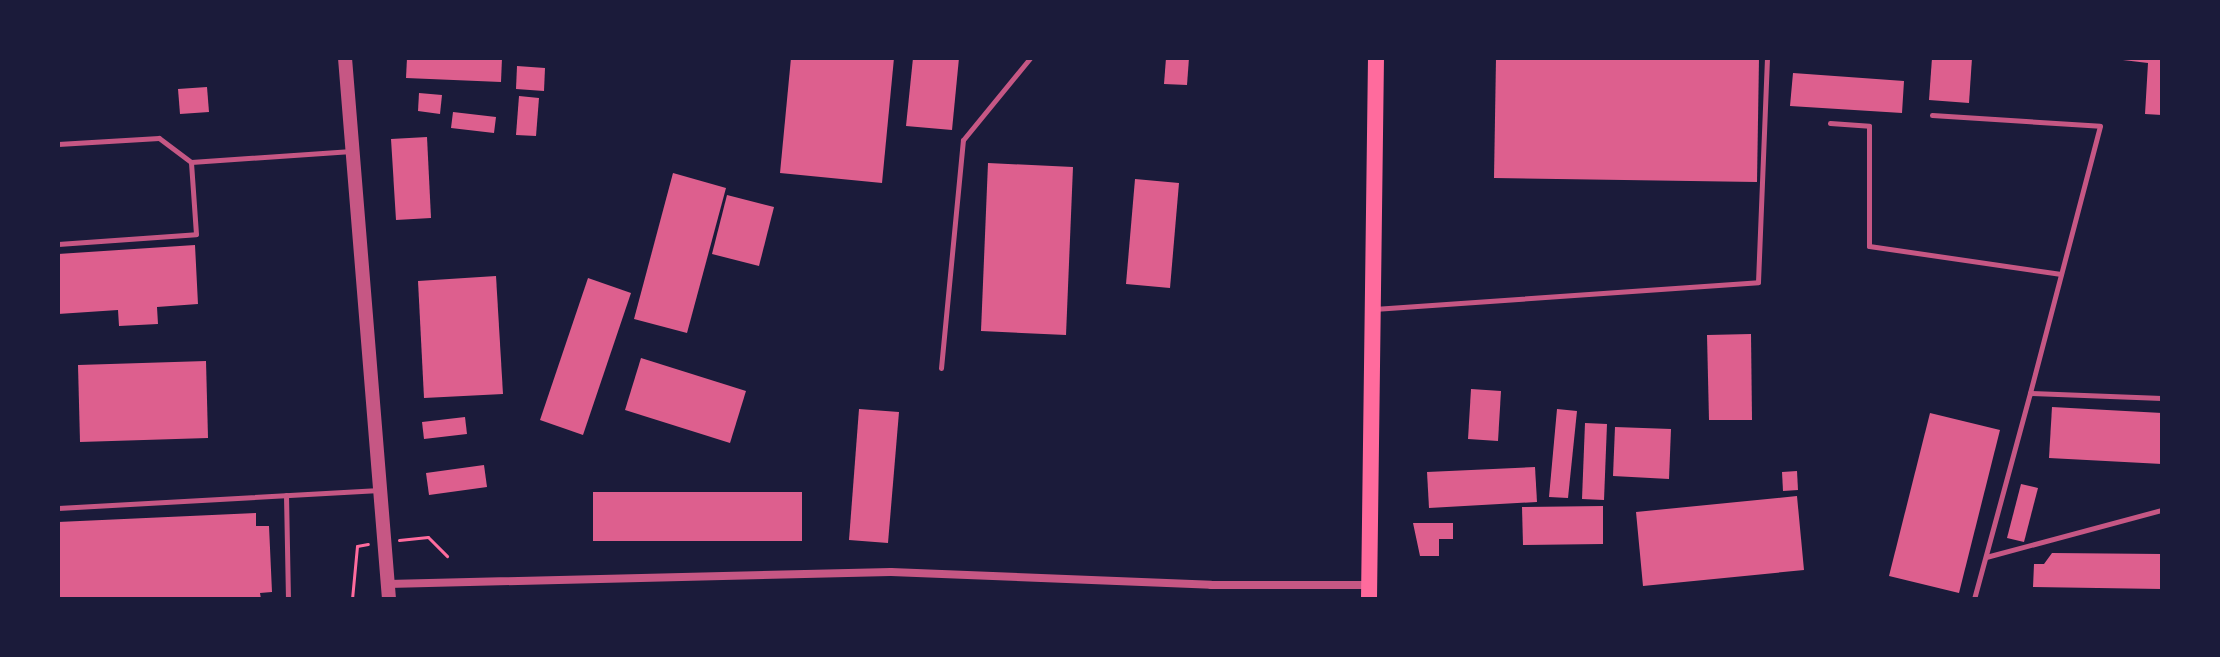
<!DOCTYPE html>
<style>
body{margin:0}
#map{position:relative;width:2220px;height:657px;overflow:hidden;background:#1b1b3a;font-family:Helvetica,sans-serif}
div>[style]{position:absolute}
.building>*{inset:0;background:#dd5f8e}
.path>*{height:3px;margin:-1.5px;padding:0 1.5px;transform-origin:1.5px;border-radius:1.5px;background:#ff6b9d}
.service>*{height:5px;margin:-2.5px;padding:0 2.5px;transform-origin:2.5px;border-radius:2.5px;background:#c65784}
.minor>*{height:8px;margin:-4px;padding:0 4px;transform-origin:4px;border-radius:4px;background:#c65784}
.tertiary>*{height:14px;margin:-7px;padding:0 7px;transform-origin:7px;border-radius:7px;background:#c65784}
.secondary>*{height:16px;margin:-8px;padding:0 8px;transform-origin:8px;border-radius:8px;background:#ff6b9d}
span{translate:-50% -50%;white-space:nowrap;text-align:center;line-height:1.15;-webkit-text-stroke:7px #1b1b3a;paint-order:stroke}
.frame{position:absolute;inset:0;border:60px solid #1b1b3a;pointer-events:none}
</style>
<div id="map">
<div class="building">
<i style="clip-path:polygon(407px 58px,502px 58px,501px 82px,406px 78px)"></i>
<i style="clip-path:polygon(791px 58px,894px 58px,882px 183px,780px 173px)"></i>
<i style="clip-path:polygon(913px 58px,959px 58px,952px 130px,906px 126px)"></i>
<i style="clip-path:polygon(1166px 58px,1189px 58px,1187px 85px,1164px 84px)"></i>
<i style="clip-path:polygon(1496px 58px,1759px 58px,1757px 182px,1494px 178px)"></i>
<i style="clip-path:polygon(1932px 58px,1972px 58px,1969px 103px,1929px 100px)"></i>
<i style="clip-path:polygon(2106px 58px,2162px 58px,2162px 115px,2145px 114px,2148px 63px)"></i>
<i style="clip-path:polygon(517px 66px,545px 68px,544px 91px,516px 89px)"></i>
<i style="clip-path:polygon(1793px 73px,1904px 81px,1902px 113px,1790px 106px)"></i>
<i style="clip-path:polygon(207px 87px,209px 112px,180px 114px,178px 89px)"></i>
<i style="clip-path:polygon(419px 93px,442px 95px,440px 114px,418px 111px)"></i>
<i style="clip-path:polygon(519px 96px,539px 98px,536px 136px,516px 135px)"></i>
<i style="clip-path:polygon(453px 112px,496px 117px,494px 133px,451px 128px)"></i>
<i style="clip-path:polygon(427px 137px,431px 218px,396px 220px,391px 139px)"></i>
<i style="clip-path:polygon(988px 163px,1073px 167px,1066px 335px,981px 331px)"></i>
<i style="clip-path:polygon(673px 173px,726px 188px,687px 333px,634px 319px)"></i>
<i style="clip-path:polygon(1135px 179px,1179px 183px,1170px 288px,1126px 284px)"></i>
<i style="clip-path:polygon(727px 195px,774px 207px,759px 266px,712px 254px)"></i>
<i style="clip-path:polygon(195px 245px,198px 304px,157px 307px,158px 324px,119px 326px,118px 310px,58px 314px,58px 254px)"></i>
<i style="clip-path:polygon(496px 276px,503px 394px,424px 398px,418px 281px)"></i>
<i style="clip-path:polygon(588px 278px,631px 293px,583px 435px,540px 420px)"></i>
<i style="clip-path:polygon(1751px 334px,1752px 420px,1709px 420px,1707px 335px)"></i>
<i style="clip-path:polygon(641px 358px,746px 391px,730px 443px,625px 410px)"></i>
<i style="clip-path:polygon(206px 361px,208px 438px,80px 442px,78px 365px)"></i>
<i style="clip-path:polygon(1471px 389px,1501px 391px,1498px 441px,1468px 439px)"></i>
<i style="clip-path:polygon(2052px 407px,2162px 413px,2162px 464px,2049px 458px)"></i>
<i style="clip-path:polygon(859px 409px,899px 412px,888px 543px,849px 540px)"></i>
<i style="clip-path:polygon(1557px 409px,1577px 411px,1568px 498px,1549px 497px)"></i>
<i style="clip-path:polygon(1930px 413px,2000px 430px,1959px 593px,1889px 576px)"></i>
<i style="clip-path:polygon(465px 417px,467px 434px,424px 439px,422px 422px)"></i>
<i style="clip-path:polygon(1585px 423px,1607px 424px,1604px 500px,1582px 499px)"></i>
<i style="clip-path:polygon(1615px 427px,1671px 429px,1669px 479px,1613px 476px)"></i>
<i style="clip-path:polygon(484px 465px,487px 487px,429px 495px,426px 473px)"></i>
<i style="clip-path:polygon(1535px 467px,1537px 502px,1429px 508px,1427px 472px)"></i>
<i style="clip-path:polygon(1797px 471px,1798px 490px,1783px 491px,1782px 472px)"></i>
<i style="clip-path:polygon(2021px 484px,2038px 488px,2024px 542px,2007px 538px)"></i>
<i style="clip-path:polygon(593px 492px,802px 492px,802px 541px,593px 541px)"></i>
<i style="clip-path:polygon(1797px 496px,1804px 570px,1643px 586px,1636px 512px)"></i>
<i style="clip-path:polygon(1603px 506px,1603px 544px,1523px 545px,1522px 507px)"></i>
<i style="clip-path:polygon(256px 513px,256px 526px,269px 526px,272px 592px,260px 593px,261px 599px,58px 599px,58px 522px)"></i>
<i style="clip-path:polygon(1413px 523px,1453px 523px,1453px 539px,1439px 539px,1439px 556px,1420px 556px)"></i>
<i style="clip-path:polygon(2052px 553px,2162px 554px,2162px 589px,2033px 587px,2034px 564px,2044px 564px)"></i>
</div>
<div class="path">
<i style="left:399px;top:540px;width:29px;rotate:-6deg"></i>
<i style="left:428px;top:537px;width:27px;rotate:45deg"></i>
<i style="left:352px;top:599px;width:53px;rotate:-84.6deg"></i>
<i style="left:357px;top:546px;width:11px;rotate:-10deg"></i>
</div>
<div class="service">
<i style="left:1932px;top:115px;width:168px;rotate:3.7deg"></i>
<i style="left:2100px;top:126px;width:276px;rotate:104.7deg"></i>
<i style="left:1830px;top:123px;width:39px;rotate:4deg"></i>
<i style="left:1869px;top:126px;width:120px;rotate:90deg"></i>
<i style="left:1869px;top:246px;width:194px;rotate:8.3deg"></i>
<i style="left:58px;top:144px;width:101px;rotate:-3.4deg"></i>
<i style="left:159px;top:138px;width:40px;rotate:37deg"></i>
<i style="left:191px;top:162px;width:161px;rotate:-3.9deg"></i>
<i style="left:58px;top:244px;width:138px;rotate:-4.1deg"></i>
<i style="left:196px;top:234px;width:72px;rotate:-94deg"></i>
<i style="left:1374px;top:309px;width:385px;rotate:-4deg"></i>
<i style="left:1758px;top:282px;width:224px;rotate:-87.7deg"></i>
<i style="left:941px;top:368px;width:229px;rotate:-84.5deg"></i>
<i style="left:963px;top:140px;width:106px;rotate:-50.7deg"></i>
<i style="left:286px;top:495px;width:104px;rotate:88.9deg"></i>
<i style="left:58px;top:508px;width:322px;rotate:-3.2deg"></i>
<i style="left:1986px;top:557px;width:182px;rotate:-15deg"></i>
<i style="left:1974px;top:599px;width:213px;rotate:-74.8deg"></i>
<i style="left:2030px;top:393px;width:132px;rotate:2.2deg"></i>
</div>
<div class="minor">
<i style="left:388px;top:584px;width:503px;rotate:-1.37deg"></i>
<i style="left:891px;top:572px;width:320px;rotate:2.3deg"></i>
<i style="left:1211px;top:585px;width:158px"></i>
</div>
<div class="tertiary">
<i style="left:345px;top:58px;width:543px;rotate:85.35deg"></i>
</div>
<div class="secondary">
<i style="left:1369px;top:599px;width:541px;rotate:-89.26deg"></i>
</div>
<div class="frame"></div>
</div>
